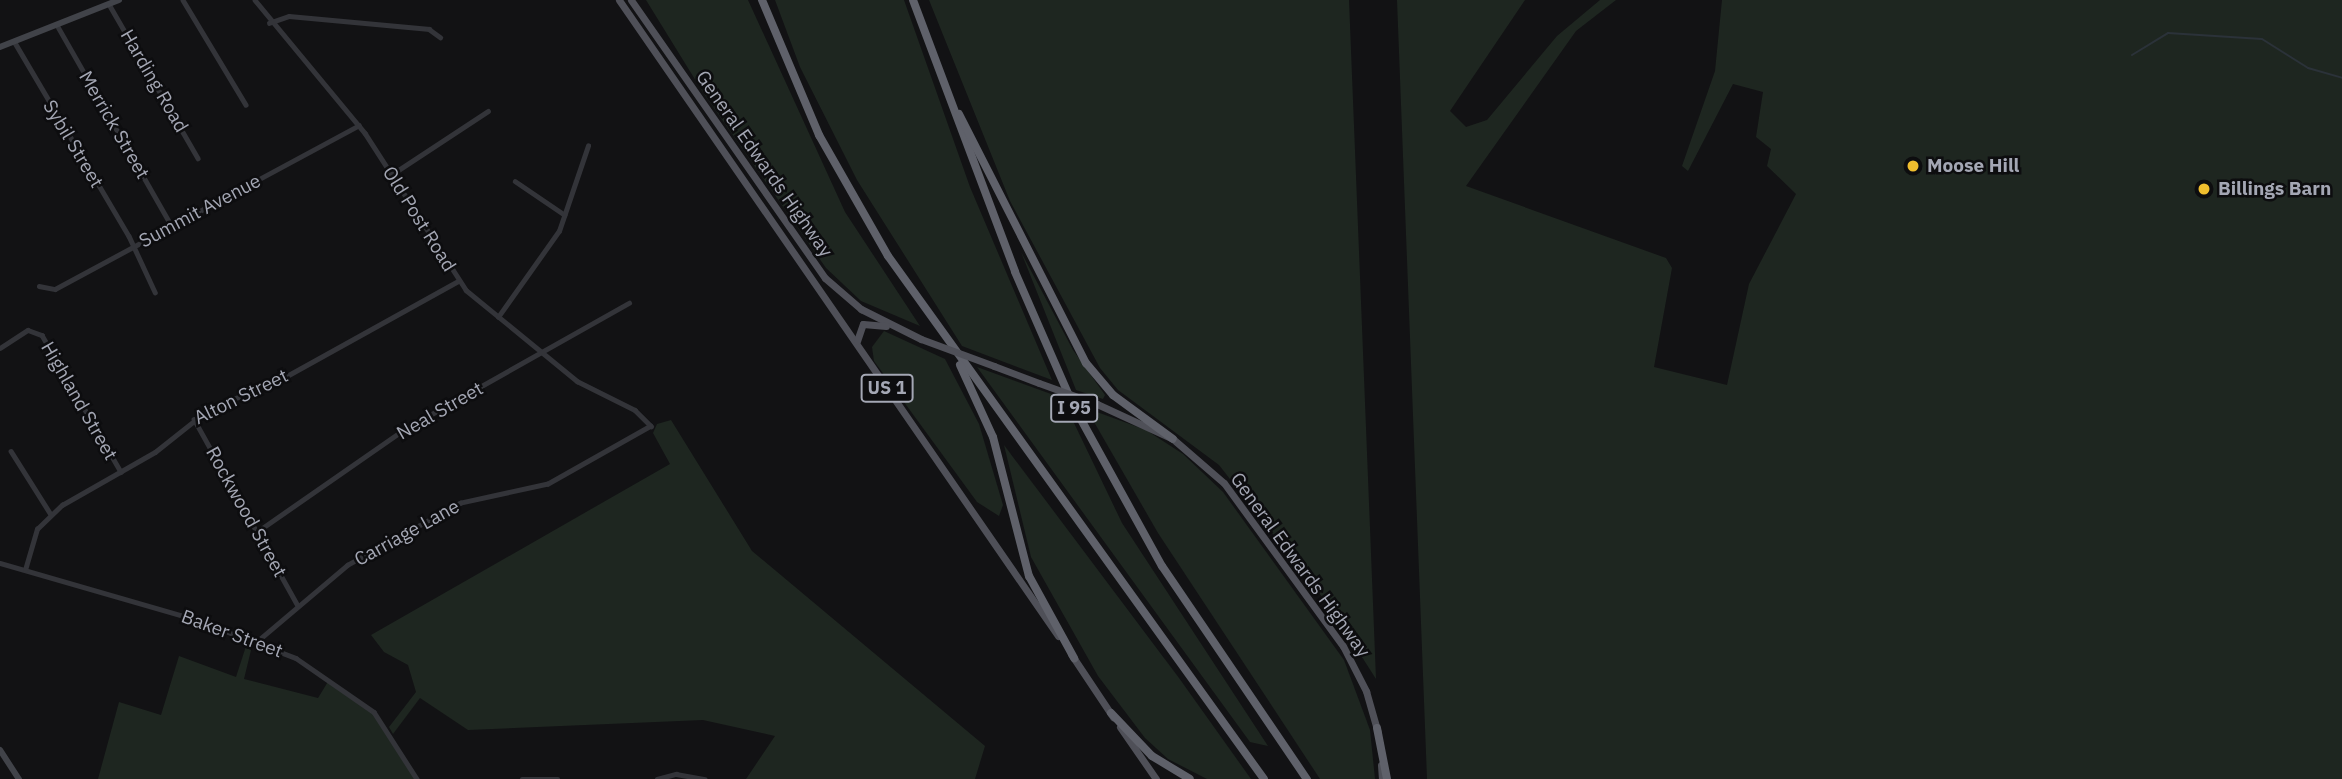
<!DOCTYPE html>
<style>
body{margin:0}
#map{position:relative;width:2342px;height:779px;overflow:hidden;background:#121214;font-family:"IBM Plex Sans",sans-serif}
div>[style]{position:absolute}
.green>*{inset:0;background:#1e2620}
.stream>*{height:2px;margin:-1px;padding:0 1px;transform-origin:1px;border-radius:1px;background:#2b3239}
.minor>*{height:4.5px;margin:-2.25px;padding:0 2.25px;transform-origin:2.25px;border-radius:2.25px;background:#333439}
.secondary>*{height:6px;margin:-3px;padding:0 3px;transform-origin:3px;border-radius:3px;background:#414349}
.primary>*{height:7px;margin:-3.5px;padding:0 3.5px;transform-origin:3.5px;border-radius:3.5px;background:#4f5058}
.motorway>*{height:8px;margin:-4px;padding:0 4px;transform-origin:4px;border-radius:4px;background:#5f616a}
.primary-bridge>*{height:7px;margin:-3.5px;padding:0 3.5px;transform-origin:3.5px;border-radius:3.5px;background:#4f5058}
.dots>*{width:19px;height:19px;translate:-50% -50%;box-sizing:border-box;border:4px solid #0d0d0f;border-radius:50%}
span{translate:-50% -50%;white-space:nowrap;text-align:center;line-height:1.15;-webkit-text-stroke:5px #0d0d0f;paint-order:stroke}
.shield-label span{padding:2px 5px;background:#0d0d0f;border:2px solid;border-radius:5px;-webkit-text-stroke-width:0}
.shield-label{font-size:18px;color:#a4a7b4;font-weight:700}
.street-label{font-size:19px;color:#a4a7b4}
.poi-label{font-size:19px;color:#a4a7b4;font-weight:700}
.left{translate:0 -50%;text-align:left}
</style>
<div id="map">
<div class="green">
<i style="clip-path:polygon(646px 0,748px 0,845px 212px,920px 326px,861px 301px,826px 268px,704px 94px)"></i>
<i style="clip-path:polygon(775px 0,904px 0,970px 187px,1052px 380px,962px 346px,857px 180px,800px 67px)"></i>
<i style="clip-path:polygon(929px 0,1349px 0,1376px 679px,1330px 607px,1219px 465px,1118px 390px,1100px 368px,1010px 201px)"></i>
<i style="clip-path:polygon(1397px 0,1525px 0,1450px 111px,1466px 127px,1487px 120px,1557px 36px,1600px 0,1616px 0,1576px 31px,1466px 186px,1666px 258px,1672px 268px,1654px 367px,1727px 385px,1749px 284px,1796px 194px,1767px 166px,1771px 149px,1756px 137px,1763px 92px,1733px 84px,1688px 171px,1682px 166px,1715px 71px,1722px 0,2342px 0,2342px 779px,1427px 779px)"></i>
<i style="clip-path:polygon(1021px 252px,1073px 350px,1105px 395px,1103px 399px,1076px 390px)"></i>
<i style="clip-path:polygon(884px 331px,945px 359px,979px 424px,1003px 505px,999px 516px,977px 502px,874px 361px,872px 347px)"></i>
<i style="clip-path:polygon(977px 367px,1062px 398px,1122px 523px,1268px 746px,1250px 742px)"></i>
<i style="clip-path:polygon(1086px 408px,1146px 430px,1183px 454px,1223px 492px,1344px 660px,1370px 730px,1375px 779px,1320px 779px,1158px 533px)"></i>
<i style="clip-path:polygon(671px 420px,752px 551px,985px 746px,975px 779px,746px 779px,775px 736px,703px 720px,468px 730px,420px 698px,393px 734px,389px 727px,416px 692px,408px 665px,384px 652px,371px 635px,670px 464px,653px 433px,657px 424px)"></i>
<i style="clip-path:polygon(1004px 445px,1179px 678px,1251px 779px,1207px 779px,1168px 759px,1145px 738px,1098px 676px,1031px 557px)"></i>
<i style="clip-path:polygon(248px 640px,253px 642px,244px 679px,318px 698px,329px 680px,380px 718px,417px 779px,98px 779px,119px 702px,161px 715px,179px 656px,236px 677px)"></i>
</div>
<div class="stream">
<i style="left:2132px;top:55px;width:42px;rotate:-31.4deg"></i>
<i style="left:2168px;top:33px;width:94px;rotate:3.7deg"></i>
<i style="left:2262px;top:39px;width:54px;rotate:32.2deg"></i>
<i style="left:2308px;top:68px;width:35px;rotate:16deg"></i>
</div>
<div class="minor">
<i style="left:183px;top:0;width:122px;rotate:59deg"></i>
<i style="left:255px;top:0;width:173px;rotate:50.4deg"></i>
<i style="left:365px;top:133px;width:187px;rotate:57.2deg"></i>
<i style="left:466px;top:290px;width:144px;rotate:39.3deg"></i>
<i style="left:577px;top:381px;width:65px;rotate:26.6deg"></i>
<i style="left:635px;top:410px;width:23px;rotate:45deg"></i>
<i style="left:651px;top:426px;width:118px;rotate:150.6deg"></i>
<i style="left:548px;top:484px;width:89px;rotate:167.7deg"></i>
<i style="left:461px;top:503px;width:129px;rotate:151.2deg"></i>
<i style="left:348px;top:565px;width:118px;rotate:139.8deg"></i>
<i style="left:109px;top:4px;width:178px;rotate:60deg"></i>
<i style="left:269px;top:23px;width:21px;rotate:-19deg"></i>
<i style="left:289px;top:16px;width:141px;rotate:5.3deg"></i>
<i style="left:429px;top:29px;width:14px;rotate:36deg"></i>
<i style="left:57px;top:25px;width:230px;rotate:60.3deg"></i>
<i style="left:14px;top:41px;width:226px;rotate:59.5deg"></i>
<i style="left:129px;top:236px;width:62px;rotate:65.1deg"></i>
<i style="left:391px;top:175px;width:116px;rotate:-33.4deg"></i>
<i style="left:515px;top:181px;width:60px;rotate:34.2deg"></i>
<i style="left:39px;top:286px;width:16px;rotate:11deg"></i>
<i style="left:55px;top:289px;width:345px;rotate:-28.3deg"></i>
<i style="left:498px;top:317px;width:105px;rotate:-54.7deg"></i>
<i style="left:559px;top:231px;width:90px;rotate:-71.2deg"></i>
<i style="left:0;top:348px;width:33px;rotate:-33deg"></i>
<i style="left:28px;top:330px;width:15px;rotate:20deg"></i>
<i style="left:42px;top:335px;width:158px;rotate:60deg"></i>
<i style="left:194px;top:419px;width:214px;rotate:60.9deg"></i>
<i style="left:11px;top:451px;width:73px;rotate:57.8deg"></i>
<i style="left:258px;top:531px;width:179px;rotate:-34.8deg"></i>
<i style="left:405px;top:429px;width:257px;rotate:-29.4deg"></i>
<i style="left:0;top:563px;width:202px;rotate:16.1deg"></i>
<i style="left:194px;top:619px;width:109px;rotate:20.9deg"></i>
<i style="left:296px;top:658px;width:95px;rotate:34.7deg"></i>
<i style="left:374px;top:712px;width:80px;rotate:57.3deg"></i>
<i style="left:25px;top:570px;width:43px;rotate:-73.7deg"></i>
<i style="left:37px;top:529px;width:35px;rotate:-44deg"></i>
<i style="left:62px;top:505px;width:107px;rotate:-29.7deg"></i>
<i style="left:155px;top:452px;width:68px;rotate:-38.4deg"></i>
<i style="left:208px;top:410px;width:84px;rotate:-23.2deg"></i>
<i style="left:285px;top:377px;width:198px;rotate:-29deg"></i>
<i style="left:522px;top:779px;width:36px"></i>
<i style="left:657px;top:779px;width:20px;rotate:-15deg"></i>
<i style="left:676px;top:774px;width:29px;rotate:10deg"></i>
</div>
<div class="secondary">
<i style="left:0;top:47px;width:128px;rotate:-21.6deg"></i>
<i style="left:0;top:750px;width:35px;rotate:57deg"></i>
</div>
<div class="primary">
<i style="left:619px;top:0;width:773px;rotate:55.38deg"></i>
<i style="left:631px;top:0;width:339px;rotate:55.1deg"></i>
<i style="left:825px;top:278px;width:48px;rotate:40.7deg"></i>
<i style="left:861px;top:309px;width:67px;rotate:26.6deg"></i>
<i style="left:857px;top:341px;width:18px;rotate:-71deg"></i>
<i style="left:863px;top:324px;width:23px;rotate:5deg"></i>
<i style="left:994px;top:366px;width:48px;rotate:20.7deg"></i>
<i style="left:1097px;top:404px;width:84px;rotate:24.7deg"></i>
<i style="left:1173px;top:439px;width:67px;rotate:40.8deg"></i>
<i style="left:1224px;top:483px;width:202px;rotate:53.9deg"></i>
<i style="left:1343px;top:646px;width:51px;rotate:62.9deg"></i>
<i style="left:1366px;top:691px;width:44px;rotate:74.1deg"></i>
<i style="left:1071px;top:654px;width:76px;rotate:56.3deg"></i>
<i style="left:1120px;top:727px;width:63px;rotate:55.3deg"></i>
<i style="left:1381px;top:765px;width:14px;rotate:86deg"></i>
</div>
<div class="motorway">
<i style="left:762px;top:0;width:147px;rotate:67.1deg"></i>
<i style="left:819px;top:135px;width:139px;rotate:60.3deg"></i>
<i style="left:888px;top:256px;width:644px;rotate:54.29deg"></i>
<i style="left:913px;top:0;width:290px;rotate:69.4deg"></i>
<i style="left:1015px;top:272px;width:145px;rotate:66.4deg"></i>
<i style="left:1073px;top:405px;width:184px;rotate:61.1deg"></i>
<i style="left:1162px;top:566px;width:258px;rotate:55.8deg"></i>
<i style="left:959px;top:114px;width:280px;rotate:63deg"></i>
<i style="left:1086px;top:363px;width:42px;rotate:49.8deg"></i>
<i style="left:1113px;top:395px;width:74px;rotate:36.3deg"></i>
<i style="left:960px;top:365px;width:79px;rotate:65.4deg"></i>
<i style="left:993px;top:437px;width:144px;rotate:75.5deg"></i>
<i style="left:1029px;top:576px;width:94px;rotate:61.2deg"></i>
<i style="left:1111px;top:713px;width:59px;rotate:46.4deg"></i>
<i style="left:1152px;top:756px;width:44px;rotate:31.2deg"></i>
<i style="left:1377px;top:728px;width:52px;rotate:78.9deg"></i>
</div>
<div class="primary-bridge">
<i style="left:921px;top:339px;width:78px;rotate:20.3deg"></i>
<i style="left:1039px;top:383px;width:62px;rotate:19.9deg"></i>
</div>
<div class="dots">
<i style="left:1913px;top:166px;background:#f0be2e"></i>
<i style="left:2204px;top:189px;background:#f0be2e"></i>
</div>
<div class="shield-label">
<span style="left:887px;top:388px">US 1</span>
<span style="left:1074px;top:408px">I 95</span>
</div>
<div class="street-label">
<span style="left:154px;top:81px;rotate:60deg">Harding Road</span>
<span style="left:114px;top:125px;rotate:60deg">Merrick Street</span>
<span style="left:73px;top:144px;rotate:59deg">Sybil Street</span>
<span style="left:764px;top:164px;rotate:55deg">General Edwards Highway</span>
<span style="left:200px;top:211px;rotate:-28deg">Summit Avenue</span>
<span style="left:419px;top:219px;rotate:58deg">Old Post Road</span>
<span style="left:241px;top:397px;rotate:-26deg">Alton Street</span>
<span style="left:79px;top:401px;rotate:60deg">Highland Street</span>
<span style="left:440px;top:411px;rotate:-30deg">Neal Street</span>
<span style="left:246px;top:512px;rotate:61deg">Rockwood Street</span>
<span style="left:407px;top:533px;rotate:-29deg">Carriage Lane</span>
<span style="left:1300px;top:565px;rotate:54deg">General Edwards Highway</span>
<span style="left:232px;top:634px;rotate:20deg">Baker Street</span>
</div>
<div class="poi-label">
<span class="left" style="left:1927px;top:166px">Moose Hill</span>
<span class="left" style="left:2218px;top:189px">Billings Barn</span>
</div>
</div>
